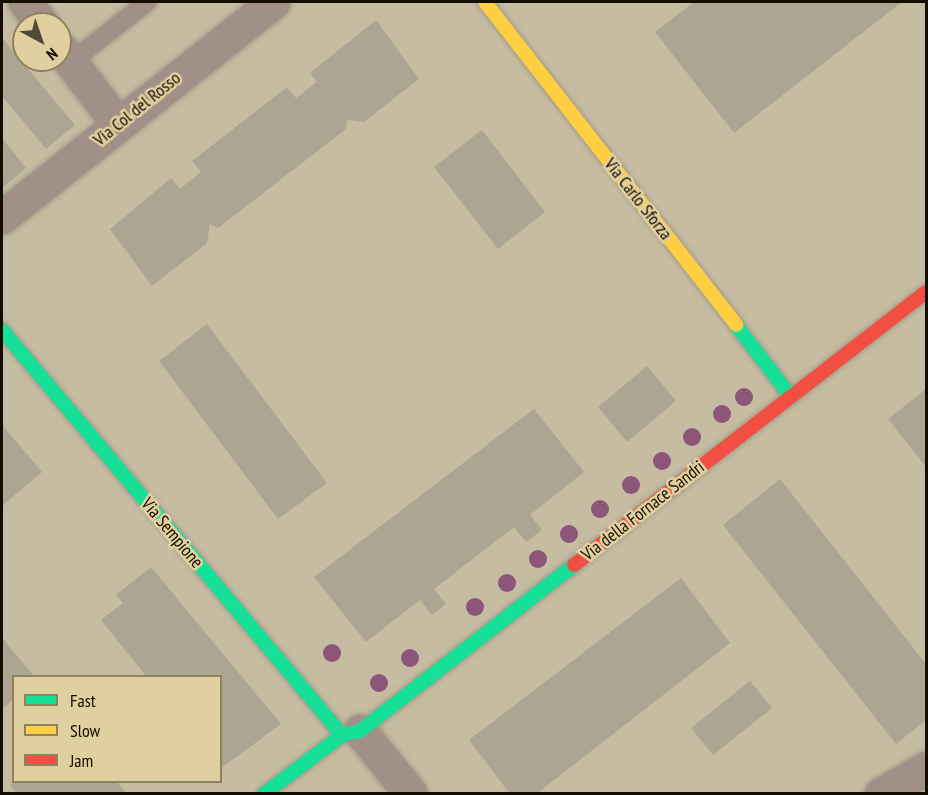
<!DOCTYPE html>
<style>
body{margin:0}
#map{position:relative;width:928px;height:795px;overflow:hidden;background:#c5bca2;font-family:"PT Sans Narrow",sans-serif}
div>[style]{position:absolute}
.building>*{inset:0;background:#ada591}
.roads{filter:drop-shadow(0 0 2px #a29b87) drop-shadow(0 0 2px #a29b87)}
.lane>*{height:18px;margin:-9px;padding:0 9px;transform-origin:9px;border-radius:9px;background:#a19088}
.street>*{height:33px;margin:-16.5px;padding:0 16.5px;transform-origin:16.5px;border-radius:16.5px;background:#a19088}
.fast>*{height:14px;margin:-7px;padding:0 7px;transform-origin:7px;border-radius:7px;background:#16e098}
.slow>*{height:14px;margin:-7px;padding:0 7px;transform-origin:7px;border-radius:7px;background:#ffcf43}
.jam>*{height:14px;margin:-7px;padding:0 7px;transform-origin:7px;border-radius:7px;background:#f24e42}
.trees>*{width:18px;height:18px;margin:-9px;border-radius:50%;background:#8c557a}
span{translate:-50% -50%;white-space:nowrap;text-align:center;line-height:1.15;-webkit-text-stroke:5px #e1d09f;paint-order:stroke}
.street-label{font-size:18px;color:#130d00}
.frame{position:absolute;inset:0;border:3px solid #130d00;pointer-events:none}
.legend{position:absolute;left:12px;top:675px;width:210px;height:108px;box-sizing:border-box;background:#e1d09f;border:2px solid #8f825f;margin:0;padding:8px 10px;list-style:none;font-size:18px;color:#130d00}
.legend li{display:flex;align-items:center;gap:12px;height:30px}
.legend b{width:30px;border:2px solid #8f825f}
.north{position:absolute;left:12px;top:12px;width:60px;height:60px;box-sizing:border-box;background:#e1d09f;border:2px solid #8f825f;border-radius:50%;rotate:140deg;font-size:16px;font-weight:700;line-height:24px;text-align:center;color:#130d00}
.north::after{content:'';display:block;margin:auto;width:21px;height:27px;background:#514a39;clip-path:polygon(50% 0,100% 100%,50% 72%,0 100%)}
</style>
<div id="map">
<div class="building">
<i style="clip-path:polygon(694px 2px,902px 2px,734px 133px,655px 32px)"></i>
<i style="clip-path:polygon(376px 20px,419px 79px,364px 122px,347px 120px,346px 129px,218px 228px,210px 224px,207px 243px,152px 286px,110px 229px,171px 178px,180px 189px,201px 172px,192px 161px,287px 87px,296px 98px,317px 82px,310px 73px)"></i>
<i style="clip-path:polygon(2px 38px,75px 125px,46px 149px,2px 96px)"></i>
<i style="clip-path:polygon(482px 130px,545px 212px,498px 249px,434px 167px)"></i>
<i style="clip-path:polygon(2px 138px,26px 168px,2px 188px)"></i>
<i style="clip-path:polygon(207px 324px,327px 483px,278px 519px,159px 361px)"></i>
<i style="clip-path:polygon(647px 366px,676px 401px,627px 442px,598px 407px)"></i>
<i style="clip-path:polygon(926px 389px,926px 467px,888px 419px)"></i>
<i style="clip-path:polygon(534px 409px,584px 472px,530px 515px,542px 530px,526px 542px,514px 527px,434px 589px,446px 604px,432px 615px,420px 600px,366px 642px,314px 577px)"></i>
<i style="clip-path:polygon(2px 425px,42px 472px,2px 506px)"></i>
<i style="clip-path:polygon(780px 479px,926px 664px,926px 720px,896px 744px,723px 525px)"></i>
<i style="clip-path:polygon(151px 567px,281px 724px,220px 769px,220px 676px,146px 676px,101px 620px,123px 603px,116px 595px)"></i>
<i style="clip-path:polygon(681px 578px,730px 643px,536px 794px,510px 794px,469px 740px)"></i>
<i style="clip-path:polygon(2px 638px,34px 676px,14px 676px,14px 699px,2px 709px)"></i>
<i style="clip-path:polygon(750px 681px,772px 708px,713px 755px,691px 728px)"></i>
<i style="clip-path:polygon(14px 782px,117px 782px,127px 794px,17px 794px,10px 785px)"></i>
</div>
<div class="roads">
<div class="lane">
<i style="left:71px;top:62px;width:97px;rotate:-38.3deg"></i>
</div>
<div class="street">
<i style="left:25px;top:2px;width:28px;rotate:52deg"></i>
<i style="left:60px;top:48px;width:96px;rotate:52.7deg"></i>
<i style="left:2px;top:217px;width:346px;rotate:-38.4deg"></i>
<i style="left:360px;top:731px;width:81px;rotate:51deg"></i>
<i style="left:881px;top:794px;width:52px;rotate:-30deg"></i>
</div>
<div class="fast">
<i style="left:736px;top:325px;width:91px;rotate:52.6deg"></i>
<i style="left:2px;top:330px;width:529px;rotate:49.99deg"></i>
<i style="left:264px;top:794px;width:98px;rotate:-37.1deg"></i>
<i style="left:342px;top:735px;width:18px;rotate:-13deg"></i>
<i style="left:360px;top:731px;width:271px;rotate:-37.8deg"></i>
</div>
<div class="slow">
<i style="left:485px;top:2px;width:409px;rotate:52.1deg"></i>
</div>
<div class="jam">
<i style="left:574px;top:565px;width:445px;rotate:-37.8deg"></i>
</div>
</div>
<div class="trees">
<i style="left:744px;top:397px"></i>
<i style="left:722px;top:414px"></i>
<i style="left:692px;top:437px"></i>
<i style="left:662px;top:461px"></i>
<i style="left:631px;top:485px"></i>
<i style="left:600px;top:509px"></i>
<i style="left:569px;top:534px"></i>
<i style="left:538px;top:559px"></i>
<i style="left:507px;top:583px"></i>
<i style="left:475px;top:607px"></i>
<i style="left:332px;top:653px"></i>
<i style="left:410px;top:658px"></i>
<i style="left:379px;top:683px"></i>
</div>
<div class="street-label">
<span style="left:137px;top:109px;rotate:-39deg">Via Col del Rosso</span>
<span style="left:638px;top:199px;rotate:52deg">Via Carlo Sforza</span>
<span style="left:643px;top:511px;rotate:-38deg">Via della Fornace Sandri</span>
<span style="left:172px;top:533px;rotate:50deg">Via Sempione</span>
</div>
<div class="frame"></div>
<ul class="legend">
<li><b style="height:8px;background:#16e098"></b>Fast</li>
<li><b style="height:8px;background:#ffcf43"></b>Slow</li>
<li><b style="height:8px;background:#f24e42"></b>Jam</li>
</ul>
<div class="north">N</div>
</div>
